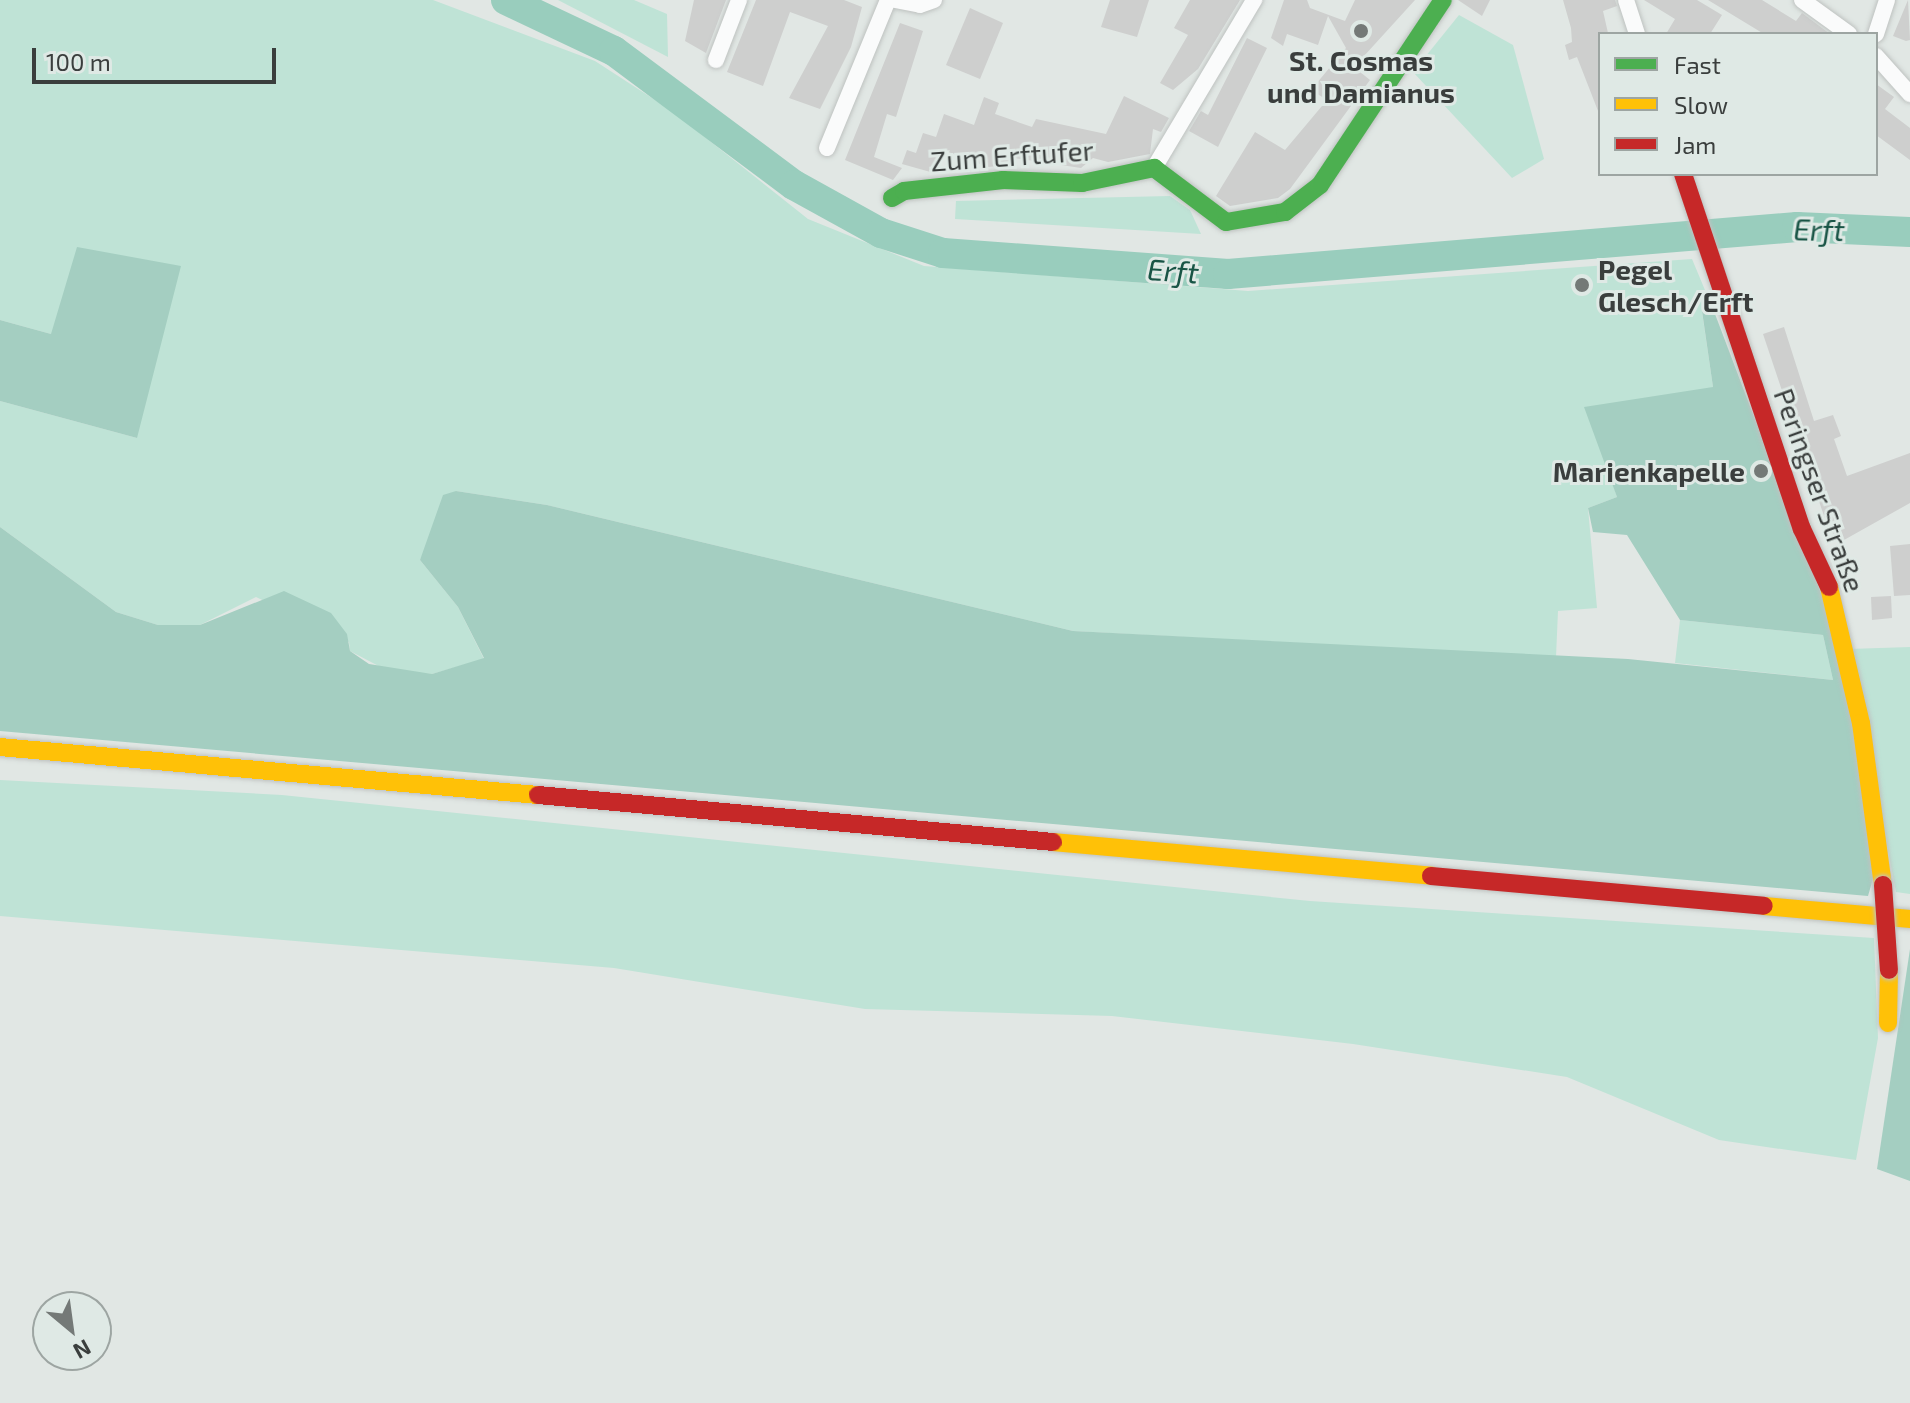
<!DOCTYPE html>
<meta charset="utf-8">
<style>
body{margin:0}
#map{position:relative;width:1910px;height:1403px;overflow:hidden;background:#e1e7e4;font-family:"Exo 2",sans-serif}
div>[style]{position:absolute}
.green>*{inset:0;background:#bfe3d6}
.forest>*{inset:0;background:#a4cec1}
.river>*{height:30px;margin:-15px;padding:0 15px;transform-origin:15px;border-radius:15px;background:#99cdbd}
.building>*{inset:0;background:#cecfce}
.roads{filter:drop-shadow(0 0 2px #bec2c0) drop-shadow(0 0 2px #bec2c0)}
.street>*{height:16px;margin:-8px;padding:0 8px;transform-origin:8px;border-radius:8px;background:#fafbfb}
.fast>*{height:18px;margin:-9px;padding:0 9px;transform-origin:9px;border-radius:9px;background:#4caf50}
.slow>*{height:18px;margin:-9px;padding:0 9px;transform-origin:9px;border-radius:9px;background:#ffc107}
.jam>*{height:18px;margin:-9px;padding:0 9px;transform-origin:9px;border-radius:9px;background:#c62828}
.bridges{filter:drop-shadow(0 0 2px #bec2c0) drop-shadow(0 0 2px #bec2c0)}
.jam-bridge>*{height:18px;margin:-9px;padding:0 9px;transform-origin:9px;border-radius:9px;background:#c62828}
.dots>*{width:22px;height:22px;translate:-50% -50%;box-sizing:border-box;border:4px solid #dfe9e5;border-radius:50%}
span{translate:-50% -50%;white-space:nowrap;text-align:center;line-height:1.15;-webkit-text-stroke:6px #dfe9e5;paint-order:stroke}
.poi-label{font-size:28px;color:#3a3e3d;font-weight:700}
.left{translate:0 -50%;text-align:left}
.right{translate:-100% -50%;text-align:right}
.street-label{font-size:28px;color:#3a3e3d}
.water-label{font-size:30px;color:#185445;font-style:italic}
.legend{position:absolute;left:1598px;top:32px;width:280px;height:144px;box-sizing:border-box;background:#dfe9e5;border:2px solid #9da5a2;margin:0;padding:10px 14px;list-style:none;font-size:24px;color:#3a3e3d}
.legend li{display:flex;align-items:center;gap:16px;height:40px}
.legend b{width:40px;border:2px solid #9da5a2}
.north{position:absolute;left:32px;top:1291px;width:80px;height:80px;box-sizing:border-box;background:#dfe9e5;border:2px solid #9da5a2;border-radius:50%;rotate:151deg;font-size:22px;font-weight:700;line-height:32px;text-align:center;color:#3a3e3d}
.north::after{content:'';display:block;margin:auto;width:28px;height:36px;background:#747977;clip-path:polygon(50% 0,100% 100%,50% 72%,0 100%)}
.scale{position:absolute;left:32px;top:48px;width:244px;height:36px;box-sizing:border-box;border:4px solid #3a3e3d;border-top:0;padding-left:10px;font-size:24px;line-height:28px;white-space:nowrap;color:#3a3e3d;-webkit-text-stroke:6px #dfe9e5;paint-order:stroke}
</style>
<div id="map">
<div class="green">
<i style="clip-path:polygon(0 0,433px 0,595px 61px,672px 111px,808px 219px,924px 266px,1248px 291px,1692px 259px,1715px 314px,1702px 312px,1713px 387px,1610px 475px,1617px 497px,1588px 508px,1597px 608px,1558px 611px,1556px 657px,1073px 631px,547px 505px,456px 491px,420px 560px,458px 607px,484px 659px,432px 674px,390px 672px,350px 651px,349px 642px,256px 597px,200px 625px,158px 625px,116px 612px,0 527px,0 401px,137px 438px,51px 334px,0 320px)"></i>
<i style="clip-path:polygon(558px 0,634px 0,667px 14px,668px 57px)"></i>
<i style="clip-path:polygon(1459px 15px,1513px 45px,1544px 159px,1512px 178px,1413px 72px)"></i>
<i style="clip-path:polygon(1170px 196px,1190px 210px,1201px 234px,955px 219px,956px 201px)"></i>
<i style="clip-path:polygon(1680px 620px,1823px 635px,1833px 680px,1675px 663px)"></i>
<i style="clip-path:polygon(1910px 647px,1910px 894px,1896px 892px,1849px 649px)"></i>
<i style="clip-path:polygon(0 780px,282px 795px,1310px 901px,1874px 938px,1878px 1038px,1856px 1160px,1719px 1140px,1567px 1077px,1353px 1044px,1112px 1016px,865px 1009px,614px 968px,0 916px)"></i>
</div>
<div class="forest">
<i style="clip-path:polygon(77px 247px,181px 266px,137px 438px,0 401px,0 320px,51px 334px)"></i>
<i style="clip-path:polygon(1702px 311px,1715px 314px,1822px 596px,1851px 715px,1874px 875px,1868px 896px,0 731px,0 527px,116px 612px,158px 625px,200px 625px,284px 591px,331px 613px,347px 634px,350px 651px,369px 664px,432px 674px,484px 658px,458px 607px,420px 560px,443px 495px,456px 491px,547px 505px,1073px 631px,1628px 659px,1833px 680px,1823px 635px,1680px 620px,1627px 535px,1593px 532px,1588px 508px,1617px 497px,1584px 407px,1713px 387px)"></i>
<i style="clip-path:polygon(1910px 949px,1910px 1181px,1877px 1169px)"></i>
</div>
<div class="river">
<i style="left:506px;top:0;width:119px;rotate:25.3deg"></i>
<i style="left:614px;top:51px;width:224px;rotate:36.7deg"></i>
<i style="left:794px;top:185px;width:99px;rotate:28.9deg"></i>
<i style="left:881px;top:233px;width:65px;rotate:17.9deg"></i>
<i style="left:943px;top:253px;width:286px;rotate:4.2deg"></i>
<i style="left:1228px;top:274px;width:571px;rotate:-4.72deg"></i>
<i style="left:1797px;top:227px;width:113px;rotate:2.5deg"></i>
</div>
<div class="building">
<i style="clip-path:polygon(694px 0,726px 0,706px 53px,685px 41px)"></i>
<i style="clip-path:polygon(756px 0,844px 0,862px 7px,851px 47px,820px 109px,789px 98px,828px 26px,790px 12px,763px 86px,727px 72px)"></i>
<i style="clip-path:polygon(1110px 0,1149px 0,1137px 37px,1101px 27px)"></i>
<i style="clip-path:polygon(1190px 0,1240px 0,1198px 69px,1173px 90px,1160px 83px,1188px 35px,1174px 28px)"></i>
<i style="clip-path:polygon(1284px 0,1307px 0,1310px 8px,1345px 21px,1355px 0,1415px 0,1354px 67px,1370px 80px,1290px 189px,1278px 198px,1230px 206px,1216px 196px,1255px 132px,1285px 150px,1327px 100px,1311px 90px,1346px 48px,1328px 16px,1318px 45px,1287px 34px,1283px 46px,1271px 38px)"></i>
<i style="clip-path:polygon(1458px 0,1490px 0,1482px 16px)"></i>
<i style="clip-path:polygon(1563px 0,1615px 0,1617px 6px,1603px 11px,1608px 33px,1600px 34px,1600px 116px,1577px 57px,1569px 60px,1565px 45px,1572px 42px,1571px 28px)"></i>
<i style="clip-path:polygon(1644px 0,1697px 0,1722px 15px,1710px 34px,1666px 34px,1675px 19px)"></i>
<i style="clip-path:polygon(1708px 0,1762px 0,1796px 21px,1802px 13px,1830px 34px,1764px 34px)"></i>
<i style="clip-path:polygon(1908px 0,1910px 40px,1906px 41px,1893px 36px)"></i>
<i style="clip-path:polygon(970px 8px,1003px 23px,980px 79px,946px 65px)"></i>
<i style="clip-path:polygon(900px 23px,923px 31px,896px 117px,887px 114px,874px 157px,902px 168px,893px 180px,845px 160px)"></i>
<i style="clip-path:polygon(1247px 38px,1267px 48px,1218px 147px,1189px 131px,1201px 111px,1208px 115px)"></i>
<i style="clip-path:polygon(1876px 84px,1894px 97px,1885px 109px,1910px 128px,1910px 160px,1876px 135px)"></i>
<i style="clip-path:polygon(1124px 96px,1169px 118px,1161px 132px,1153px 129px,1150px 154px,1108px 162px,1093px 158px,1081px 168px,1014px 158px,1011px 165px,988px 167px,943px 150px,934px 173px,902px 164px,907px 150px,916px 153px,923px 133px,936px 137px,944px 114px,974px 125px,984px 97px,999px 103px,995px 114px,1032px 127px,1036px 119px,1106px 134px)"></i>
<i style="clip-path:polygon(1784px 327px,1814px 421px,1833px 415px,1841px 436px,1834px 439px,1847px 476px,1910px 453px,1910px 503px,1844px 540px,1829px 531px,1763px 334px)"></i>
<i style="clip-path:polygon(1910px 544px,1910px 595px,1894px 596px,1890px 546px)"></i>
<i style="clip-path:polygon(1891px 596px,1892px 618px,1872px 620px,1871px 597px)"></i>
</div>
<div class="roads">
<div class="street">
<i style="left:895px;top:0;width:25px;rotate:11deg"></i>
<i style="left:920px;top:5px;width:15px;rotate:-20deg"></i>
<i style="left:1626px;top:0;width:36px;rotate:72deg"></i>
<i style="left:1802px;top:0;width:58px;rotate:35.9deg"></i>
<i style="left:1876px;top:34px;width:36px;rotate:-72deg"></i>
<i style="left:1876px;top:56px;width:51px;rotate:48.2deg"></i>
<i style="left:716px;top:60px;width:64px;rotate:-69deg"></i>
<i style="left:827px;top:148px;width:160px;rotate:-67.6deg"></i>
<i style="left:1154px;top:168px;width:196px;rotate:-59.2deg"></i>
</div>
<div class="fast">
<i style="left:892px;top:198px;width:14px;rotate:-30deg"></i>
<i style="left:904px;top:191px;width:100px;rotate:-6.3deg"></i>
<i style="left:1003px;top:180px;width:79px;rotate:2.2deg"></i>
<i style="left:1082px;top:183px;width:74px;rotate:-11.8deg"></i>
<i style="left:1154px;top:168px;width:90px;rotate:36.9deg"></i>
<i style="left:1226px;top:222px;width:60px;rotate:-9.6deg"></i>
<i style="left:1285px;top:212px;width:44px;rotate:-37.6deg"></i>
<i style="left:1320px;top:185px;width:222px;rotate:-56.4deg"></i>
</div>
<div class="slow">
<i style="left:1829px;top:587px;width:140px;rotate:76.8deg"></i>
<i style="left:1861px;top:723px;width:163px;rotate:82.3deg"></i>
<i style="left:0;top:747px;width:540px;rotate:5.1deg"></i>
<i style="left:1053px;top:842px;width:380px;rotate:5.1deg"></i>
<i style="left:1764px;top:906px;width:147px;rotate:5.1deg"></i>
<i style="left:1888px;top:1023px;width:53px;rotate:-88.9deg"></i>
</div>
<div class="jam">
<i style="left:1683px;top:174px;width:374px;rotate:71.5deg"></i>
<i style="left:1802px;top:529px;width:64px;rotate:65deg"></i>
<i style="left:538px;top:795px;width:517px;rotate:5.21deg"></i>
<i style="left:1431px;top:876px;width:334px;rotate:5.1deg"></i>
</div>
</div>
<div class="bridges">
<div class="jam-bridge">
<i style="left:1883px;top:885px;width:85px;rotate:86deg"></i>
</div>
</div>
<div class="dots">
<i style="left:1361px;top:31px;background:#747977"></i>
<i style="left:1582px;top:285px;background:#747977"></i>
<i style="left:1761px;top:471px;background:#747977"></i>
</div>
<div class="poi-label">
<span style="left:1361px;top:76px">St. Cosmas<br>und Damianus</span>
<span class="left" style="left:1598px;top:285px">Pegel<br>Glesch/Erft</span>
<span class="right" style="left:1745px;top:471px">Marienkapelle</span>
</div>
<div class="street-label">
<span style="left:1012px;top:155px;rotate:-4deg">Zum Erftufer</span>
<span style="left:1820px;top:490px;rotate:70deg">Peringser Straße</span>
</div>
<div class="water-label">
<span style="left:1819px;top:229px;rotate:1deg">Erft</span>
<span style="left:1173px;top:270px;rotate:4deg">Erft</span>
</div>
<ul class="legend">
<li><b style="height:10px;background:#4caf50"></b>Fast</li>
<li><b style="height:10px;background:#ffc107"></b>Slow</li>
<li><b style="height:10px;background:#c62828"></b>Jam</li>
</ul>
<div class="north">N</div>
<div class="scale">100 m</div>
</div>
